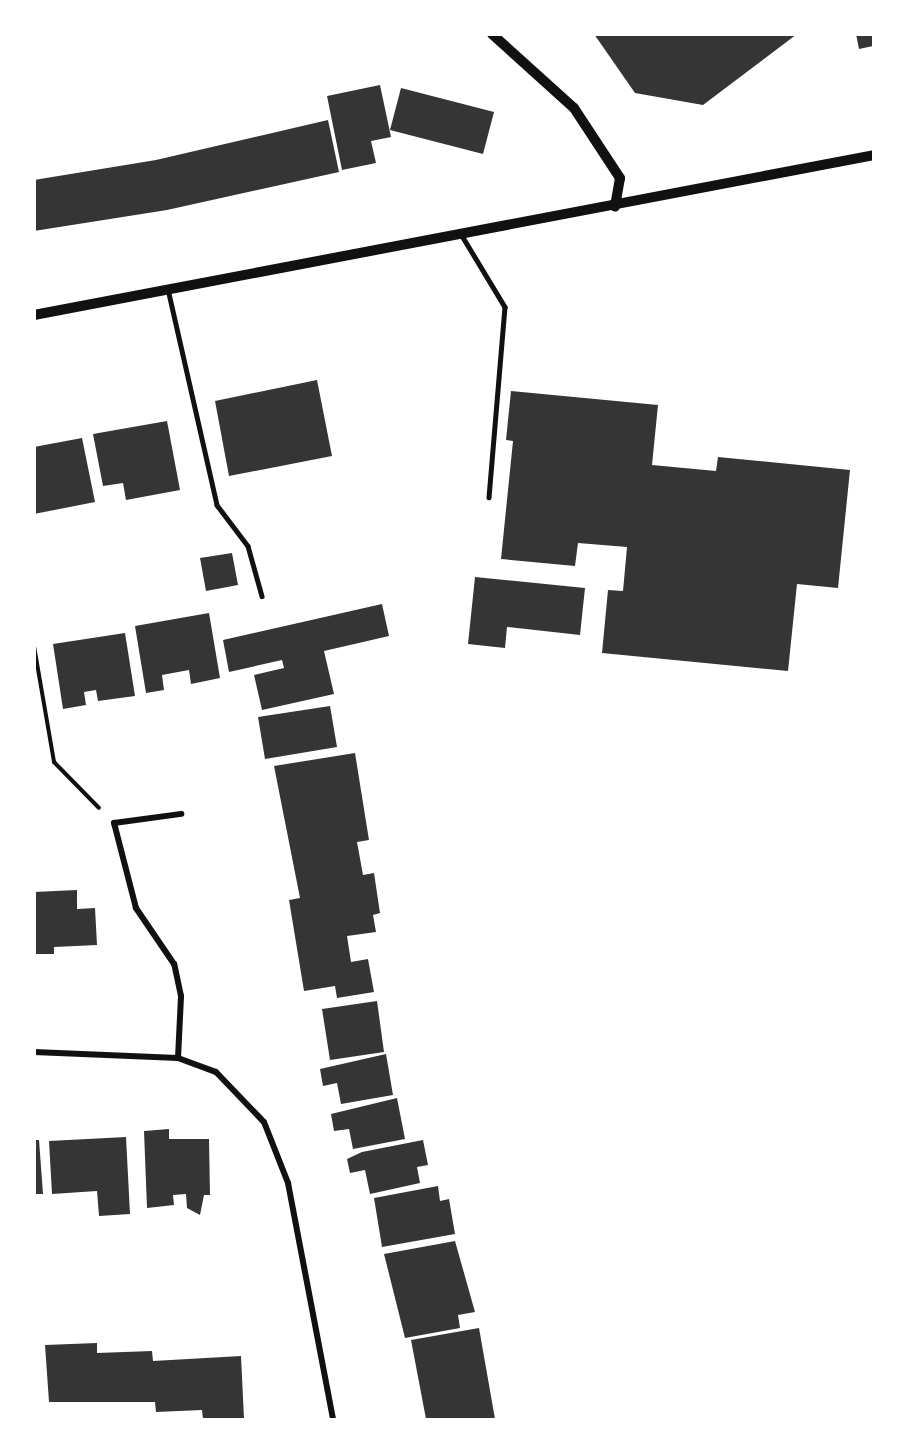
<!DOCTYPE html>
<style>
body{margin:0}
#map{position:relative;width:908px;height:1454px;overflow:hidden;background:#fff;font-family:Signika,sans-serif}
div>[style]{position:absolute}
.building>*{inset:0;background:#353535}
.path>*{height:4px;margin:-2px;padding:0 2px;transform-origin:2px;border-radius:2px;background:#111}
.service>*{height:4.5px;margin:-2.25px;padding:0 2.25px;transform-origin:2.25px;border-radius:2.25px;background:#111}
.minor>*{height:6px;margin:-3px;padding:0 3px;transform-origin:3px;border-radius:3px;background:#111}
.tertiary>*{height:10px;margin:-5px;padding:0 5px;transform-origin:5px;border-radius:5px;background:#111}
span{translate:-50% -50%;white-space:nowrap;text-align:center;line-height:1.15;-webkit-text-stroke:4.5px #fff;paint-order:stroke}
.frame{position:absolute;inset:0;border:36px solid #fff;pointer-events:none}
</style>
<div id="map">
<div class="building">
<i style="clip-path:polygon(594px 34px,797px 34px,703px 105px,635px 93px)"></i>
<i style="clip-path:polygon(856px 34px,873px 34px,873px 46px,859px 49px)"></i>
<i style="clip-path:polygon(380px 85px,391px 137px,371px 141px,376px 163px,342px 170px,327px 96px)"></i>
<i style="clip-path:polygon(401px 88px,494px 112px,483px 154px,390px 130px)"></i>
<i style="clip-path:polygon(328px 120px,339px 172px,167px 210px,34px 231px,34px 180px,156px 160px)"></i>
<i style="clip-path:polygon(317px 380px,332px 456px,229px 476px,215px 401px)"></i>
<i style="clip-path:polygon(511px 391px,658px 405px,652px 465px,716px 471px,718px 457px,850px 470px,838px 588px,797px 584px,788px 671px,602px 653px,608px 590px,623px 591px,627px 547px,578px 543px,575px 566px,501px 559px,513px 441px,506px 440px)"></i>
<i style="clip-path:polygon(167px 421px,180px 490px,126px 500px,123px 483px,103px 486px,93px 434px)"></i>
<i style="clip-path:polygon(82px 438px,95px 502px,34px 514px,34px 447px)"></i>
<i style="clip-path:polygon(232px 553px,238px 585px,206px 591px,200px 558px)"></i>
<i style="clip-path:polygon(475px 577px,585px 588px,580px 635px,507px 627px,505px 648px,468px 644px)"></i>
<i style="clip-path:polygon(382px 604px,389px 636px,324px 651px,334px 694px,262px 710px,254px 675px,284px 668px,282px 660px,229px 672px,223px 640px)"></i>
<i style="clip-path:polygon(209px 613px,220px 678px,191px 684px,189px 670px,162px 675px,164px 690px,146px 693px,135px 626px)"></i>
<i style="clip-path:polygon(125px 633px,135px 696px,98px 701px,96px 690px,84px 692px,86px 705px,63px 709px,53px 644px)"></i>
<i style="clip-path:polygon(330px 706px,337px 747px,265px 759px,258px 717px)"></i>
<i style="clip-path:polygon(355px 753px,369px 840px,357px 842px,363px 875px,374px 873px,380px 913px,373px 915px,376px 932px,347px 936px,351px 962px,368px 959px,374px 992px,337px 998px,335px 986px,304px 991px,289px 900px,300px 898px,274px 766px)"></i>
<i style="clip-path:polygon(77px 890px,77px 909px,95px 908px,97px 945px,54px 947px,54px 954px,34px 954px,34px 892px)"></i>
<i style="clip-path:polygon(377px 1001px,384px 1052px,330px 1060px,322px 1009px)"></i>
<i style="clip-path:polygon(386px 1054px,393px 1095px,341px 1104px,337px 1083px,323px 1086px,320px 1069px)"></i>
<i style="clip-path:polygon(397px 1098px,405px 1139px,353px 1149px,349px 1129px,334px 1131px,331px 1114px)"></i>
<i style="clip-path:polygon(169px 1129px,169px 1139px,209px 1139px,210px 1195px,204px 1195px,200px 1215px,187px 1208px,186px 1194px,173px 1195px,174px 1205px,147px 1208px,144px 1131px)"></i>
<i style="clip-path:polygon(126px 1137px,130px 1214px,99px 1216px,97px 1191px,52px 1194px,49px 1141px)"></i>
<i style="clip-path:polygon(34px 1140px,39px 1140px,43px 1194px,34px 1194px)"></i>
<i style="clip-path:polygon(423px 1140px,428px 1165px,417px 1167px,420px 1183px,370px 1194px,365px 1170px,350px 1173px,347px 1159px,362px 1152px)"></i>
<i style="clip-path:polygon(438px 1186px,440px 1201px,449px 1199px,455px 1234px,382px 1247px,374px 1198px)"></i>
<i style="clip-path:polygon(455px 1241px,475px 1312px,458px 1315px,460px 1328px,405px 1338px,384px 1254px)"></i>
<i style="clip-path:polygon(479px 1328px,495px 1419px,426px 1419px,411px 1340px)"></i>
<i style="clip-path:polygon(97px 1343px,97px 1353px,152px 1351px,153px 1361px,241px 1356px,244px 1419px,203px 1419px,202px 1410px,156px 1412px,155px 1402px,49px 1402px,45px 1345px)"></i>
</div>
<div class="path">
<i style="left:34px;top:646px;width:118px;rotate:80.2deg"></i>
<i style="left:54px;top:762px;width:64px;rotate:45.6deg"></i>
</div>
<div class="service">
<i style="left:461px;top:234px;width:85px;rotate:58.9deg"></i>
<i style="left:505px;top:307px;width:191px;rotate:94.8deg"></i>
<i style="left:168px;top:289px;width:221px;rotate:77.2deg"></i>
<i style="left:217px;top:505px;width:51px;rotate:52.9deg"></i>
<i style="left:248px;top:546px;width:52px;rotate:74.4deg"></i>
</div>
<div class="minor">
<i style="left:34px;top:1052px;width:144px;rotate:2.4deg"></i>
<i style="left:178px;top:1058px;width:40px;rotate:20.2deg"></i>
<i style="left:216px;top:1072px;width:69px;rotate:46.2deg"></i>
<i style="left:264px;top:1122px;width:66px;rotate:68.5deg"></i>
<i style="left:288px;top:1183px;width:241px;rotate:79.2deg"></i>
<i style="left:178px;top:1058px;width:62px;rotate:-87.2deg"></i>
<i style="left:181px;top:996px;width:33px;rotate:-102deg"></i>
<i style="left:174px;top:964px;width:68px;rotate:-124.2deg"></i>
<i style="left:136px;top:908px;width:88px;rotate:-104.5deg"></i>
<i style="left:114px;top:823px;width:68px;rotate:-7.7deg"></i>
</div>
<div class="tertiary">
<i style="left:492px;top:34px;width:110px;rotate:42.1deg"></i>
<i style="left:574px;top:108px;width:84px;rotate:56.7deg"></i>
<i style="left:620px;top:178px;width:29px;rotate:100deg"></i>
<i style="left:34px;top:315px;width:855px;rotate:-10.78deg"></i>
</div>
<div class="frame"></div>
</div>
